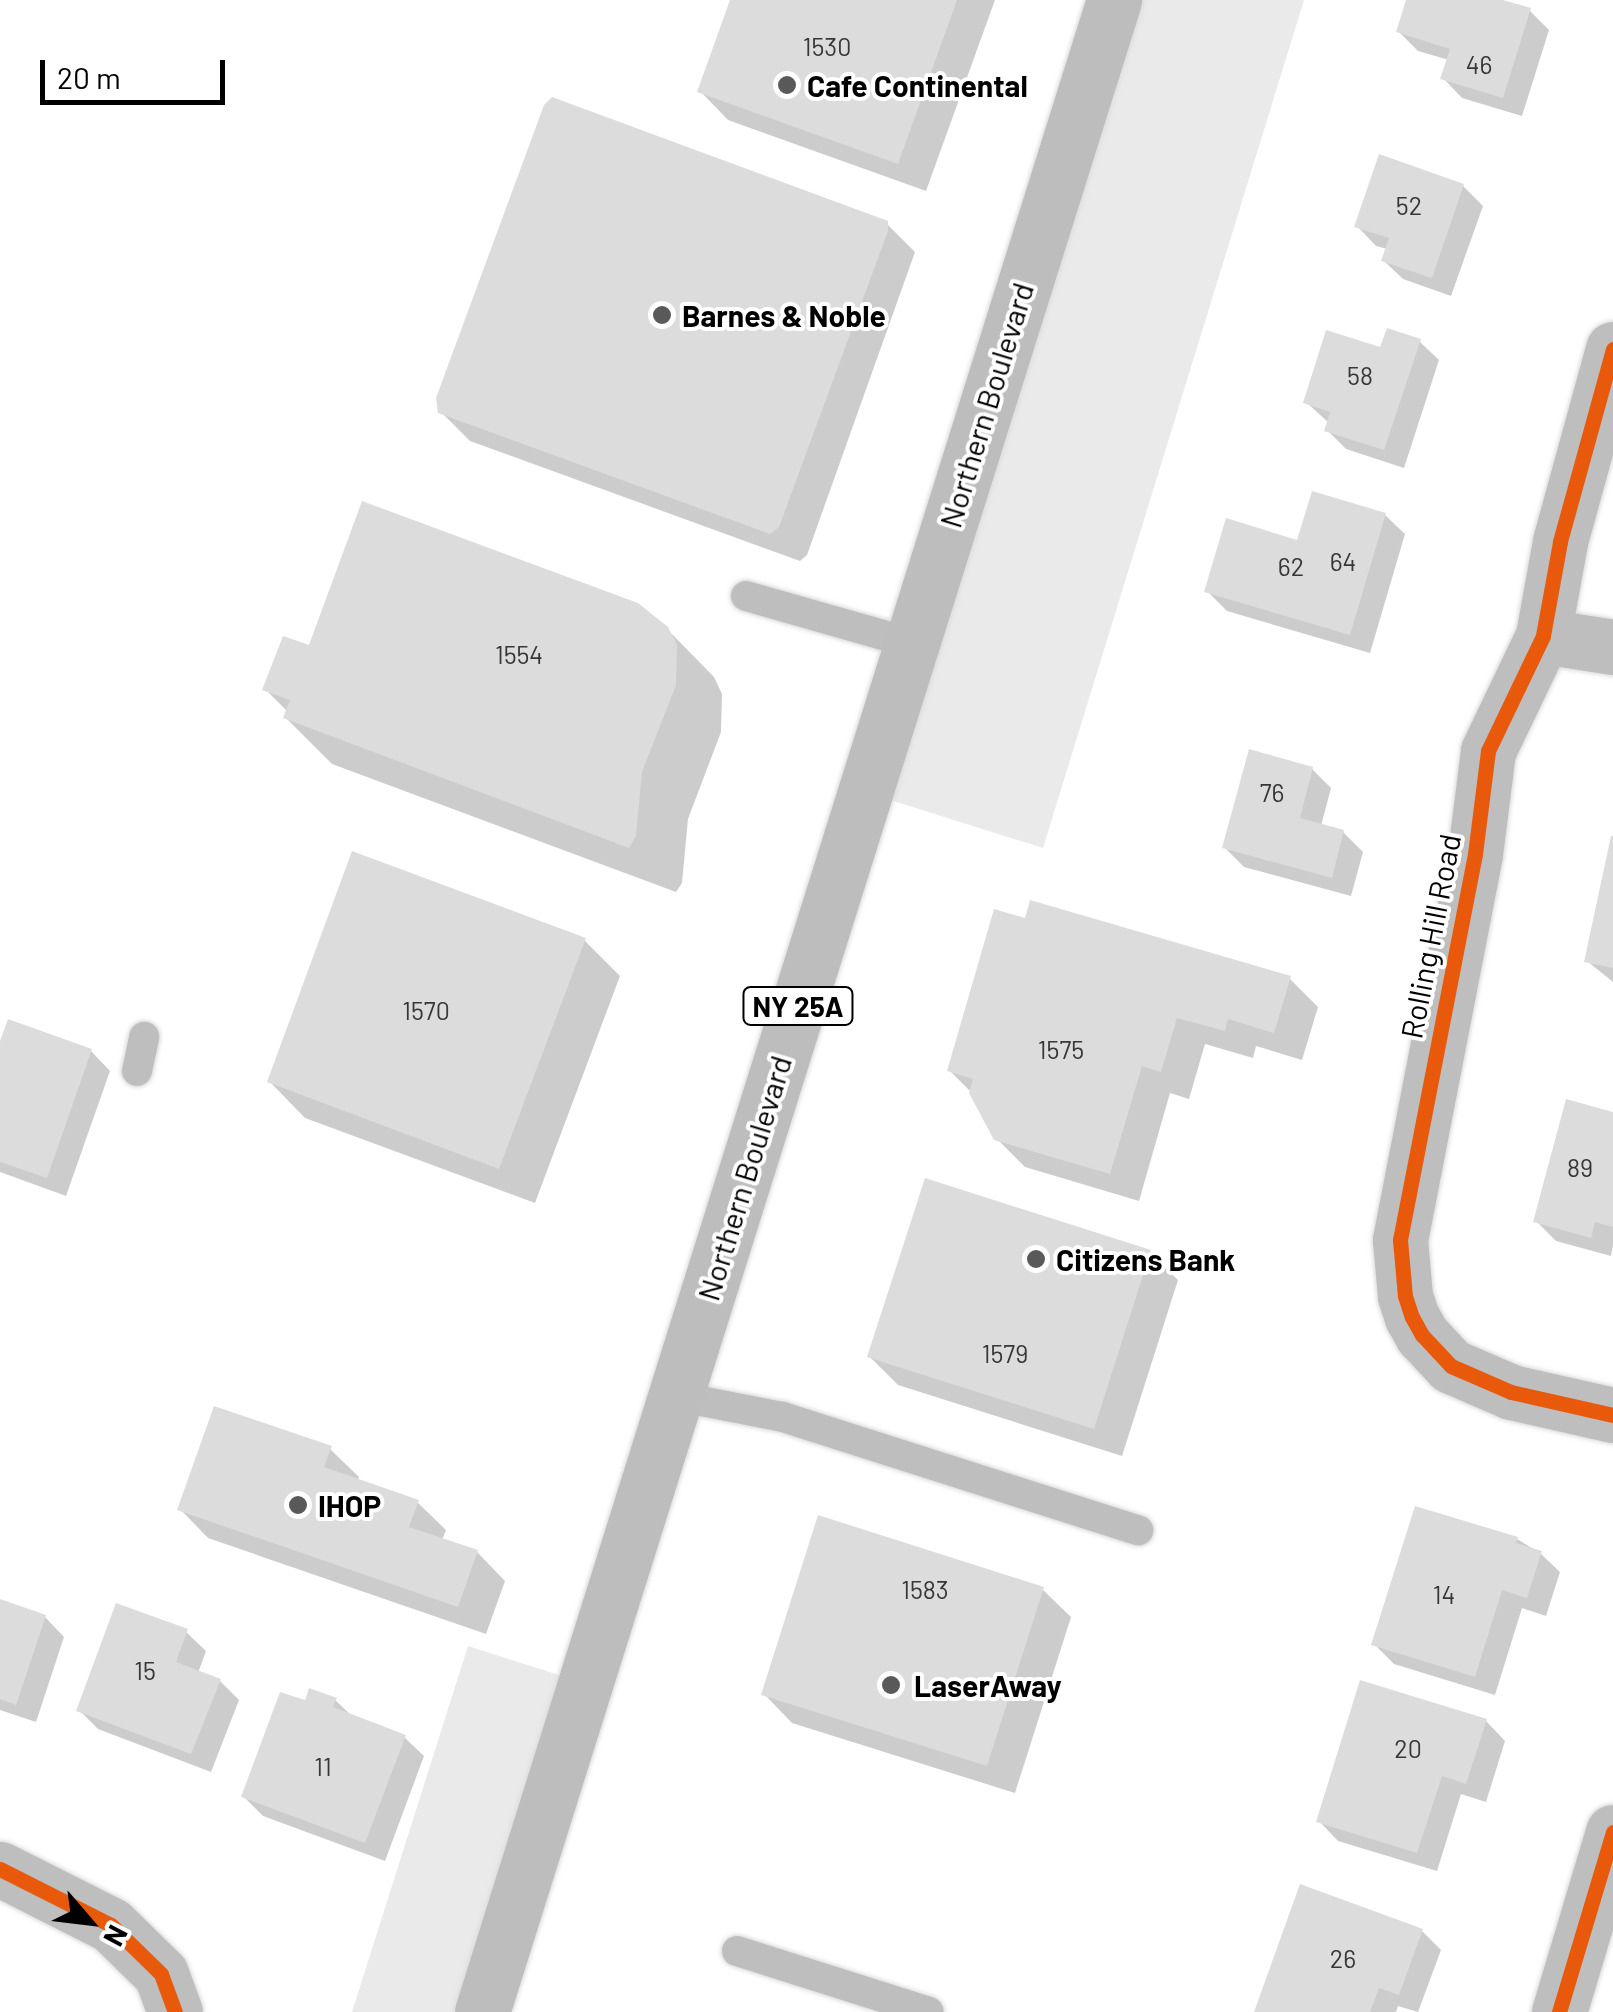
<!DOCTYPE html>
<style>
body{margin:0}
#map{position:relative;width:1613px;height:2012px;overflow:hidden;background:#fff;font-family:Barlow,sans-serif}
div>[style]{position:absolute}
.green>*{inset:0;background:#eaeaea}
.shadow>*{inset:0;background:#0003}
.building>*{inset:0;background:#dcdcdc}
.roads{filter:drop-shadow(0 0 2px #dbdbdb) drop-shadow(0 0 2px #dbdbdb)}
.lane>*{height:30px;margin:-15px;padding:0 15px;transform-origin:15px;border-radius:15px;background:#bebebe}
.street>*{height:55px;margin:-27.5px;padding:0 27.5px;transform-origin:27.5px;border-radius:27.5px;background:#bebebe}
.primary>*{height:55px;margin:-27.5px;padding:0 27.5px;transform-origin:27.5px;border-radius:27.5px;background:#bdbdbd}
.cycleway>*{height:15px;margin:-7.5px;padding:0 7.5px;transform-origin:7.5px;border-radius:7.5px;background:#e8590c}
.dots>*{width:28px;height:28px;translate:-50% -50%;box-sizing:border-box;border:5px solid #fff;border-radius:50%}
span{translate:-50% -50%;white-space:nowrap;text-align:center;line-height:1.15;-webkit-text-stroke:8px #fff;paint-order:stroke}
.number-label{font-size:25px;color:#373737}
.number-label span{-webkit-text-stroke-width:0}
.shield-label span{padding:2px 8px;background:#fff;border:2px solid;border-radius:8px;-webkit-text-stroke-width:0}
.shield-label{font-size:28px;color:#000;font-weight:700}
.poi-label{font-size:30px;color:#000;font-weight:700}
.left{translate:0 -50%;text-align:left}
.street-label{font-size:30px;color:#000}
.north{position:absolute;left:40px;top:1872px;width:100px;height:100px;-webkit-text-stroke:8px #fff;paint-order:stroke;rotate:118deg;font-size:28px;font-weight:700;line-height:40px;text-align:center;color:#000}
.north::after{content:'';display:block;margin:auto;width:35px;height:45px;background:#000;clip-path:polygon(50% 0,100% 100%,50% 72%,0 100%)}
.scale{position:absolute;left:40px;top:60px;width:185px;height:45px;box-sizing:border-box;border:5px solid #000;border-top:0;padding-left:12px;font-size:30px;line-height:35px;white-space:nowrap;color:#000;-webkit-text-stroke:8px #fff;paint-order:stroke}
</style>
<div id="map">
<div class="green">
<i style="clip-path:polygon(1114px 0,1304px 0,1043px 848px,865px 792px)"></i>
<i style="clip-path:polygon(468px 1646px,584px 1683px,481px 2012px,352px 2012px)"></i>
</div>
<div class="shadow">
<i style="clip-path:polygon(732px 0,995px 0,926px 191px,728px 120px,700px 91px)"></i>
<i style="clip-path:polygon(1409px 0,1494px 0,1530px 11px,1549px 30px,1522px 116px,1462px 98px,1443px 78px,1449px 60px,1418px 51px,1399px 32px)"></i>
<i style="clip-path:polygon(553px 100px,886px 223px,915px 252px,807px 555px,800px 561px,470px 441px,441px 412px)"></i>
<i style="clip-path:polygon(1463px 186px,1483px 206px,1451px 296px,1403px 279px,1383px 260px,1387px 249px,1376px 246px,1357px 226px)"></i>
<i style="clip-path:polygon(1419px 341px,1439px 360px,1404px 468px,1346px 449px,1327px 430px,1329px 423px,1306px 402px,1382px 350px)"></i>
<i style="clip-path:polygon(1385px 515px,1405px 534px,1370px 653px,1227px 611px,1207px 591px,1299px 543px)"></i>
<i style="clip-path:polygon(667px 629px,714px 677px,722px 694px,721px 732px,688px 819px,682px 883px,676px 892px,332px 764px,286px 718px,288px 712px,265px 689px)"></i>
<i style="clip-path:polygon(1312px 769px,1331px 788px,1321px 826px,1343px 832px,1363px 852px,1351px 896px,1244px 867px,1225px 848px)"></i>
<i style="clip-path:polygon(1613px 841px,1613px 982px,1587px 961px)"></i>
<i style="clip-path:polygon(1027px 921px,1290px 979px,1318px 1007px,1302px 1060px,1256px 1046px,1253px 1058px,1205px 1044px,1189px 1099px,1170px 1093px,1139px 1201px,1025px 1167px,996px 1138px,972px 1093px,950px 1071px)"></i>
<i style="clip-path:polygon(584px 940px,620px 976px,535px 1203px,305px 1118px,270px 1082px)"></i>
<i style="clip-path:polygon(0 1049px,91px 1051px,110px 1071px,66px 1196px,0 1172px)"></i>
<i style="clip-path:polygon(1613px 1115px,1613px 1245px,1611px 1256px,1556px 1241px,1536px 1221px)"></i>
<i style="clip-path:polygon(1149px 1252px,1178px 1280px,1122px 1456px,898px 1385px,870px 1357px)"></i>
<i style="clip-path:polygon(330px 1449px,359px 1477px,357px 1481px,417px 1502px,446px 1530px,442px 1540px,477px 1552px,505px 1581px,486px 1634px,208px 1538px,180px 1509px)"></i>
<i style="clip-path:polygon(1517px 1539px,1540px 1553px,1560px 1572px,1546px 1616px,1522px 1608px,1495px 1695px,1394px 1664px,1374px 1644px)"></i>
<i style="clip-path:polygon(1042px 1589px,1071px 1617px,1015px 1793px,792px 1723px,764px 1694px)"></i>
<i style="clip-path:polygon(0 1602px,45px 1617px,64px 1637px,36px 1722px,0 1710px)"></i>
<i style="clip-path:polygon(186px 1632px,206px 1651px,198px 1673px,220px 1681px,239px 1700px,211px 1772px,98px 1729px,79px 1710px)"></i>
<i style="clip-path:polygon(335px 1700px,353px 1717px,404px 1737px,424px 1756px,385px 1861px,263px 1816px,244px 1797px,307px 1704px)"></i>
<i style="clip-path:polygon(1486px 1721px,1505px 1741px,1486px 1802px,1461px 1794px,1437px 1871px,1338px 1841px,1319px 1821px)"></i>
<i style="clip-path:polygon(1422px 1931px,1441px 1950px,1418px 2012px,1398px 2006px,1396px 2012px,1257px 2012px)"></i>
</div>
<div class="building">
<i style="clip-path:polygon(730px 0,957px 0,898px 164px,697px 92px)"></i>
<i style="clip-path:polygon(1406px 0,1503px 0,1531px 8px,1503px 98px,1440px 79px,1450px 49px,1396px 32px)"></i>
<i style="clip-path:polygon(552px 97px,888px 221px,888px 231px,779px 527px,770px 534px,438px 413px,436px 398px,544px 105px)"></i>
<i style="clip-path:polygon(1379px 154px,1464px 184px,1432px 278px,1381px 261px,1389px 238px,1354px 227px)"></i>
<i style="clip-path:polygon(1387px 328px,1421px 339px,1384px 450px,1324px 431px,1330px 412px,1303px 403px,1326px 330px,1380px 347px)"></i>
<i style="clip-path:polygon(1312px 491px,1386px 513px,1350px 635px,1204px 592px,1226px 518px,1297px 540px)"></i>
<i style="clip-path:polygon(362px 501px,638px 603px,668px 627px,677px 645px,676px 685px,642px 772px,636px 836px,629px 848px,283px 718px,290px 700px,262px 690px,283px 636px,309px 645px)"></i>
<i style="clip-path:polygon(1249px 749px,1313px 767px,1300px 818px,1344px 830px,1332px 878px,1222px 848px)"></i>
<i style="clip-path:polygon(1611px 836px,1613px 836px,1613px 968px,1584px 962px)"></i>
<i style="clip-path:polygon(352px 851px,586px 938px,499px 1169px,267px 1082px)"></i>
<i style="clip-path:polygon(1030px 900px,1291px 976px,1274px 1033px,1228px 1019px,1225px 1031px,1177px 1018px,1161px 1072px,1142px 1066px,1110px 1174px,994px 1140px,969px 1093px,973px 1079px,947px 1071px,994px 909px,1025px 918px)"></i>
<i style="clip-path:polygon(8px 1019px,92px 1049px,47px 1178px,0 1162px,0 1041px)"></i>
<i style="clip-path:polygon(1566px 1099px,1613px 1112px,1613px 1227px,1595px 1222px,1591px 1238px,1533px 1222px)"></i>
<i style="clip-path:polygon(925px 1178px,1151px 1250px,1094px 1429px,867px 1357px)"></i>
<i style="clip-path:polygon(214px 1406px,332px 1446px,324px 1467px,419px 1500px,409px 1527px,478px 1550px,458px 1607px,177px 1510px)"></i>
<i style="clip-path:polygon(1415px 1506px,1518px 1537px,1516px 1543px,1542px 1551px,1527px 1598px,1502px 1590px,1475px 1677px,1371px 1645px)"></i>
<i style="clip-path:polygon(818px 1515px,1044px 1587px,987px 1766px,761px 1695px)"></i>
<i style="clip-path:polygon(0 1599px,46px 1615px,16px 1705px,0 1699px)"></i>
<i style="clip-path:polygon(116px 1603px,188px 1629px,176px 1662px,221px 1679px,191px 1754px,76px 1711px)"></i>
<i style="clip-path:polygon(1360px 1680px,1487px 1719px,1466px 1784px,1442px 1776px,1417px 1853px,1316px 1822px)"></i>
<i style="clip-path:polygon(309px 1688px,337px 1698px,333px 1707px,406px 1735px,365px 1843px,241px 1797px,280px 1692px,305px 1700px)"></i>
<i style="clip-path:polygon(1300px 1884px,1423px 1929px,1399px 1995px,1379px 1988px,1370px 2012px,1254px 2012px)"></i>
</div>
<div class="roads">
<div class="lane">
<i style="left:746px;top:596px;width:172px;rotate:15.9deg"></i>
<i style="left:137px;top:1071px;width:35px;rotate:-78deg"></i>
<i style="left:675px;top:1396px;width:110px;rotate:11deg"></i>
<i style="left:783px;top:1417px;width:373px;rotate:17.7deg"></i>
<i style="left:737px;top:1951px;width:201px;rotate:17.6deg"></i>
</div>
<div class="street">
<i style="left:1613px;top:349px;width:200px;rotate:105.4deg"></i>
<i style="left:1560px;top:542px;width:96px;rotate:100.3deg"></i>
<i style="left:1543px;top:636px;width:127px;rotate:115.6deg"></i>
<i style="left:1488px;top:751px;width:104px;rotate:97.2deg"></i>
<i style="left:1475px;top:854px;width:393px;rotate:101deg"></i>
<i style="left:1400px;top:1240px;width:56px;rotate:84.9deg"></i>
<i style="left:1405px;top:1296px;width:22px;rotate:72deg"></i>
<i style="left:1412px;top:1317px;width:21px;rotate:61deg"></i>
<i style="left:1422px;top:1335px;width:42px;rotate:46.9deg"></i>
<i style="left:1451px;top:1366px;width:65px;rotate:23.4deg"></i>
<i style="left:1511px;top:1392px;width:105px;rotate:12.7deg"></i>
<i style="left:1543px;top:636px;width:71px;rotate:8.9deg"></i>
<i style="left:0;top:1869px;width:124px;rotate:26.8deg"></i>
<i style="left:111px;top:1925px;width:70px;rotate:44.4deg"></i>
<i style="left:161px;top:1974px;width:40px;rotate:69.8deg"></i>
<i style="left:1559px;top:2012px;width:188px;rotate:-73.3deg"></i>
</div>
<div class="primary">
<i style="left:482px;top:2012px;width:2109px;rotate:-72.56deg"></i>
</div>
</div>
<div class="cycleway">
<i style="left:1613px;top:349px;width:200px;rotate:105.4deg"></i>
<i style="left:1560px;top:542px;width:96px;rotate:100.3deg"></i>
<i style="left:1543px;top:636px;width:127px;rotate:115.6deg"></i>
<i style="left:1488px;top:751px;width:104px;rotate:97.2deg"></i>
<i style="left:1475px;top:854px;width:393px;rotate:101deg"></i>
<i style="left:1400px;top:1240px;width:56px;rotate:84.9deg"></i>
<i style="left:1405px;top:1296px;width:22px;rotate:72deg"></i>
<i style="left:1412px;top:1317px;width:21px;rotate:61deg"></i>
<i style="left:1422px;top:1335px;width:42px;rotate:46.9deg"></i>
<i style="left:1451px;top:1366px;width:65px;rotate:23.4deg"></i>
<i style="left:1511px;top:1392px;width:105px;rotate:12.7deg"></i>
<i style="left:0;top:1869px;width:124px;rotate:26.8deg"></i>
<i style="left:111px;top:1925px;width:70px;rotate:44.4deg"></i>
<i style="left:161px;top:1974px;width:40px;rotate:69.8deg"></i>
<i style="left:1559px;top:2012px;width:188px;rotate:-73.3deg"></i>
</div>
<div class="dots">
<i style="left:787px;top:85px;background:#595959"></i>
<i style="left:662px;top:315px;background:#595959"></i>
<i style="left:1036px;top:1259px;background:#595959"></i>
<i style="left:298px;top:1505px;background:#595959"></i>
<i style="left:891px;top:1685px;background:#595959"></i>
</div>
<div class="number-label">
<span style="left:827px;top:46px">1530</span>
<span style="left:1479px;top:64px">46</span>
<span style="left:1409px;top:205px">52</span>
<span style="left:1360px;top:375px">58</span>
<span style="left:1343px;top:561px">64</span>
<span style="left:1291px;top:566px">62</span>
<span style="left:519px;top:654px">1554</span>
<span style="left:1272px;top:792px">76</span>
<span style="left:426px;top:1010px">1570</span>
<span style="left:1061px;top:1049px">1575</span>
<span style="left:1580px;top:1167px">89</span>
<span style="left:1005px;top:1353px">1579</span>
<span style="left:925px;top:1589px">1583</span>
<span style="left:1444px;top:1594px">14</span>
<span style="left:145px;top:1670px">15</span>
<span style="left:1408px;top:1748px">20</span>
<span style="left:323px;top:1766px">11</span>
<span style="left:1343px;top:1958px">26</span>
</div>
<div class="shield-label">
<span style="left:798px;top:1006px">NY 25A</span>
</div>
<div class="poi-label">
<span class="left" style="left:807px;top:85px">Cafe Continental</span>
<span class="left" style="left:682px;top:315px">Barnes &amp; Noble</span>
<span class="left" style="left:1056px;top:1259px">Citizens Bank</span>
<span class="left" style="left:318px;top:1505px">IHOP</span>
<span class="left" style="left:914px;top:1685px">LaserAway</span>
</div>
<div class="street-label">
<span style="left:986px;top:405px;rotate:-73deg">Northern Boulevard</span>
<span style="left:1430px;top:936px;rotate:-79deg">Rolling Hill Road</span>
<span style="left:744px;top:1178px;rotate:-73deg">Northern Boulevard</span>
</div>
<div class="north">N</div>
<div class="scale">20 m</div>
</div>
